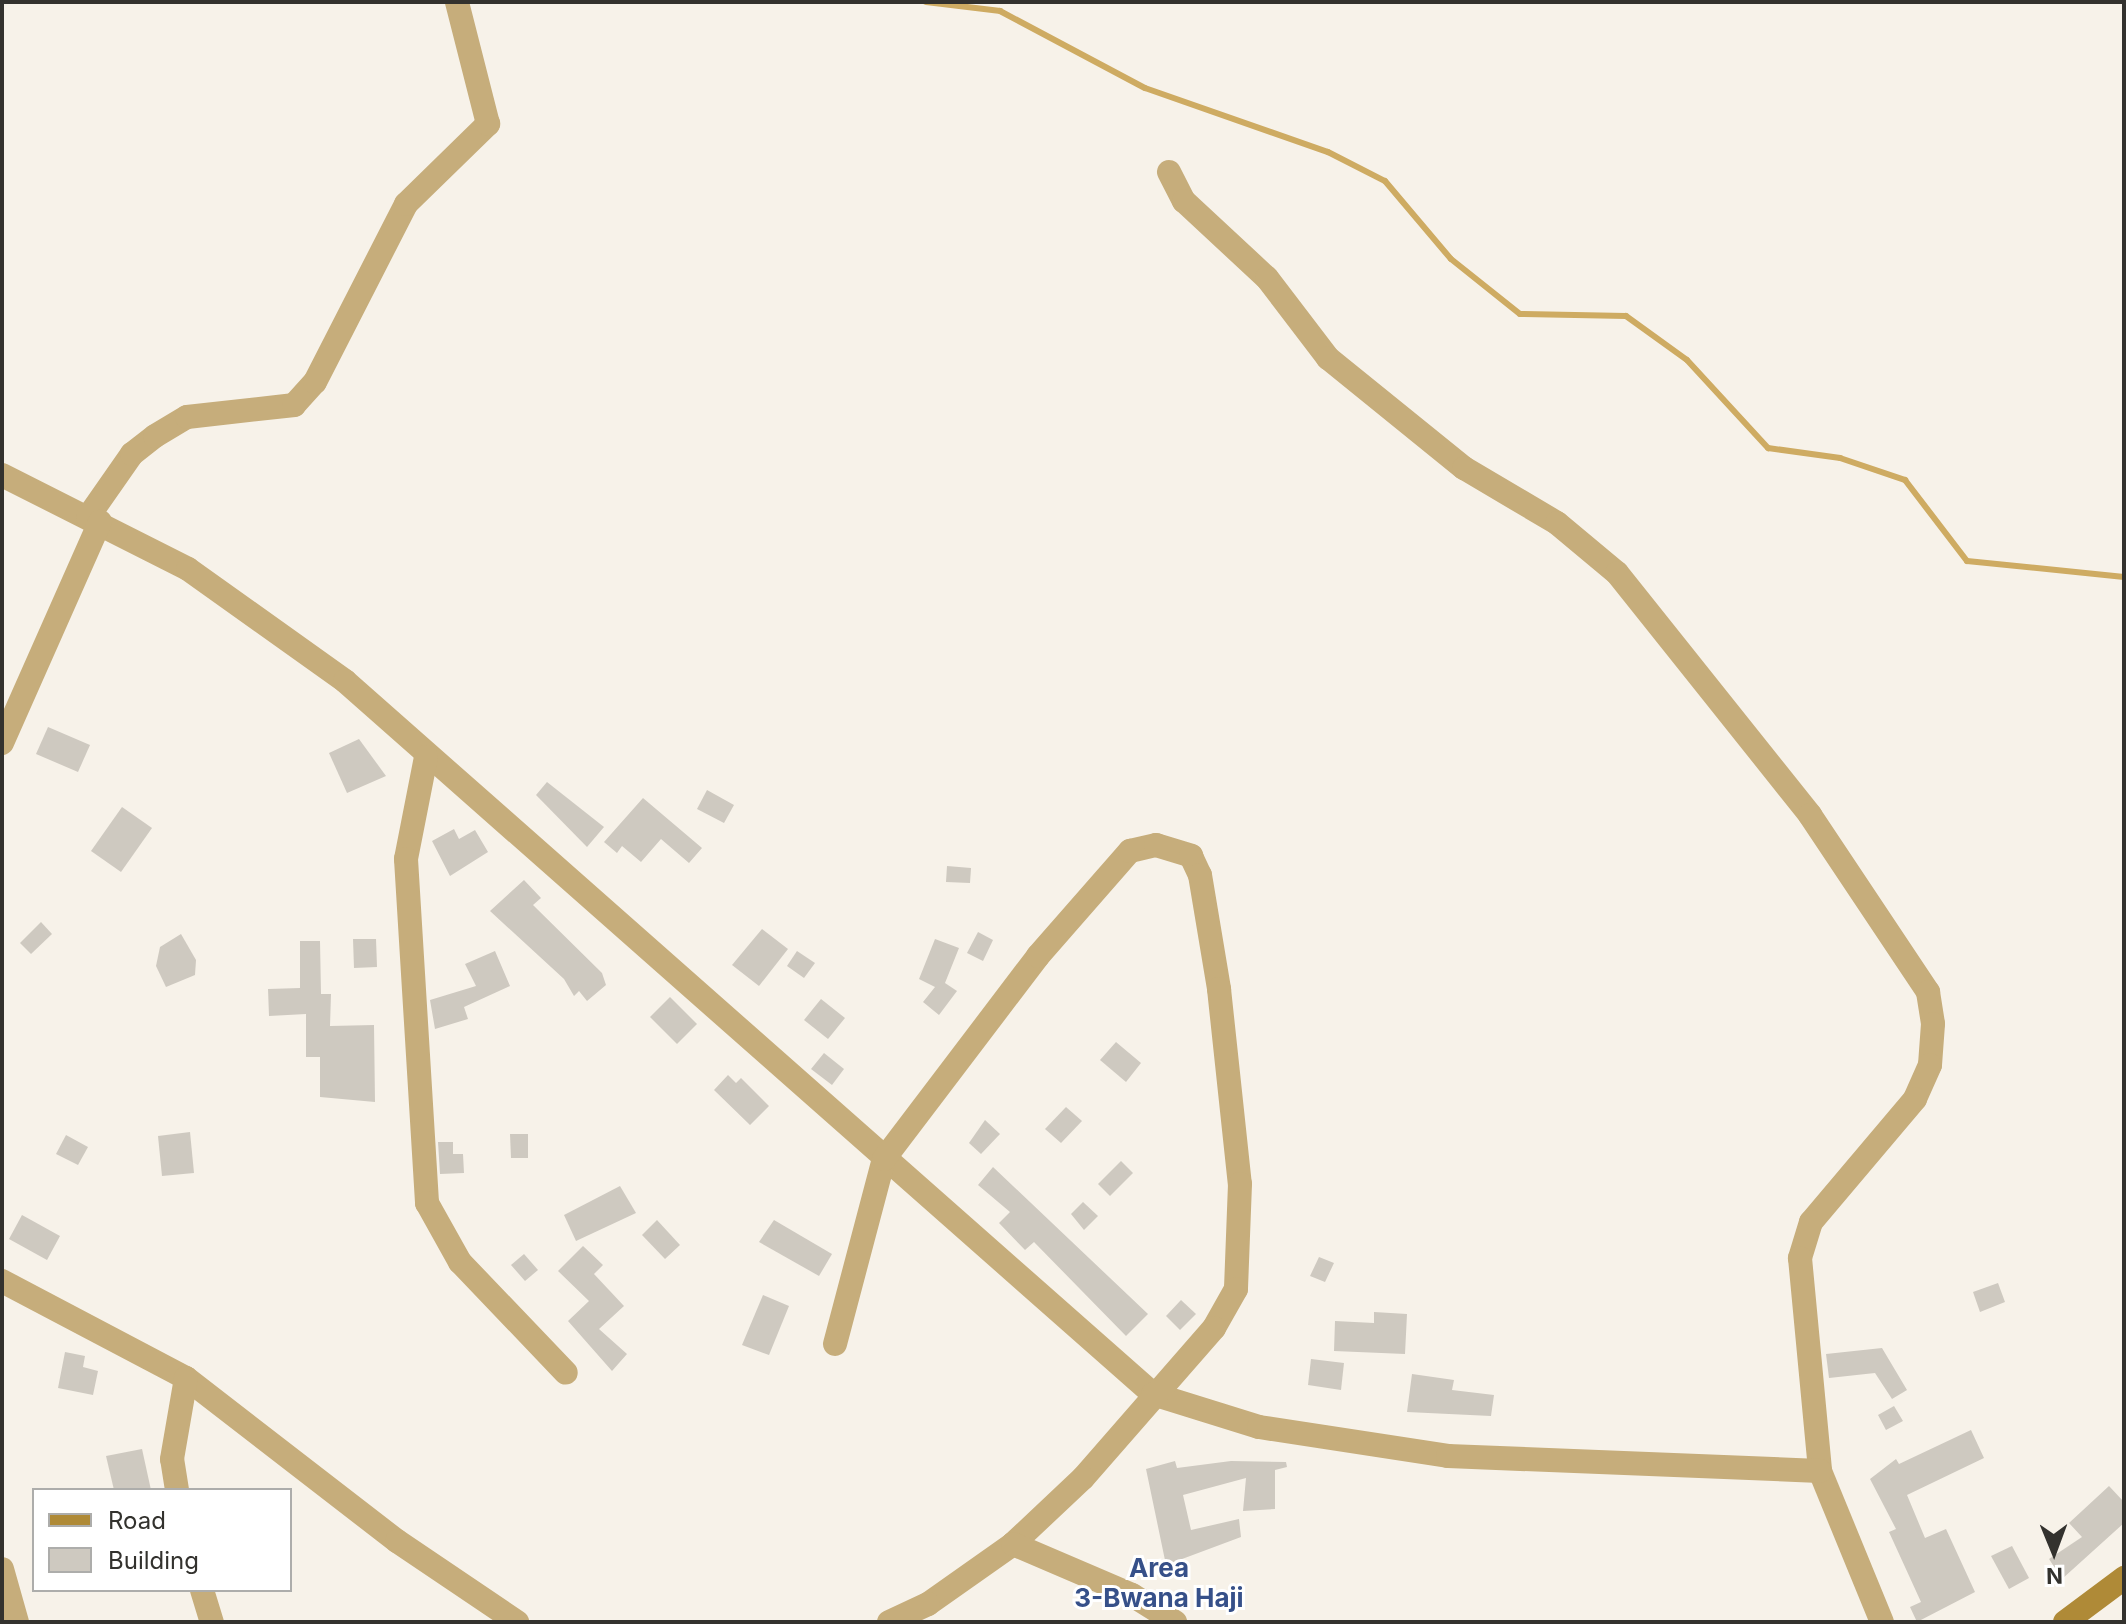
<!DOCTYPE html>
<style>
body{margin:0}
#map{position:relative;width:2126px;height:1624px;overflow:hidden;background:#f7f2e9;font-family:Inter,sans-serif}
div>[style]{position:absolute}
.stream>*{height:6px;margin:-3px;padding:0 3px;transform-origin:3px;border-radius:3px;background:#ceab62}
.building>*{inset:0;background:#cec9c0}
.minor>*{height:24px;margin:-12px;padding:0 12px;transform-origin:12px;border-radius:12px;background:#c6ad7b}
.secondary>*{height:24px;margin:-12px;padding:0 12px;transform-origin:12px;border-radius:12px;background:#af8a37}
span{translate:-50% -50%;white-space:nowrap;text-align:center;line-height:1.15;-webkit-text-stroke:6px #fff;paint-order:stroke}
.quarter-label{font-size:26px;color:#365089;font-weight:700}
.frame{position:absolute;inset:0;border:4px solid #33322e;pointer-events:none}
.legend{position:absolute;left:32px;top:1488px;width:260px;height:104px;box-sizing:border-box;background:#fff;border:2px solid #adadab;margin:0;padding:10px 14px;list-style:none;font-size:24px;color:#33322e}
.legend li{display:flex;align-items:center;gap:16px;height:40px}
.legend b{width:40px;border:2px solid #adadab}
.north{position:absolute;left:2014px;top:1512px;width:80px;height:80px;-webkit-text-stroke:6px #fff;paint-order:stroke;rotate:179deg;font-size:22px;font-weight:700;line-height:32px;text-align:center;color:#33322e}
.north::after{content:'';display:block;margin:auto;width:28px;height:36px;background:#33322e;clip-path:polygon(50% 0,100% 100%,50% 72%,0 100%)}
</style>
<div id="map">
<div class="stream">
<i style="left:926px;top:2px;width:75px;rotate:6.9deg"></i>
<i style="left:1000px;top:11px;width:164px;rotate:28deg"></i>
<i style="left:1145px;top:88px;width:194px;rotate:19.3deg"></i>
<i style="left:1328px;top:152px;width:64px;rotate:27deg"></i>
<i style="left:1385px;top:181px;width:102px;rotate:49.8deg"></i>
<i style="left:1451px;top:259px;width:88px;rotate:38.6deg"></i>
<i style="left:1520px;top:314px;width:106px;rotate:1.1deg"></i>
<i style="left:1626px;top:316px;width:75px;rotate:35.8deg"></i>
<i style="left:1687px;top:360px;width:120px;rotate:47.4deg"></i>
<i style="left:1768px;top:448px;width:73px;rotate:7.9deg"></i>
<i style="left:1840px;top:458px;width:69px;rotate:18.7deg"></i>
<i style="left:1905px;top:480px;width:102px;rotate:52.6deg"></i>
<i style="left:1967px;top:561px;width:158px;rotate:5.8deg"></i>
</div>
<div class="building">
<i style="clip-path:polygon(48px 727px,90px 745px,78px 772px,36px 754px)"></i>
<i style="clip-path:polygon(359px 739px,386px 776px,347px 793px,329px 753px)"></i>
<i style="clip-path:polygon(547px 782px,604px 827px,587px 847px,536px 795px)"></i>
<i style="clip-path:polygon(707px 790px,734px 805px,724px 823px,697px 809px)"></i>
<i style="clip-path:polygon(643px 798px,702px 848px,689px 863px,661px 839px,641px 862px,622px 846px,617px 853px,604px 842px)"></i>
<i style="clip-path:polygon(122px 807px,152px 828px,121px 872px,91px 851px)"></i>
<i style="clip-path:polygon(454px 829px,459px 839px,475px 830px,488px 852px,450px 876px,432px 841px)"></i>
<i style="clip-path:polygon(947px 866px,971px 868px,970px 883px,946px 882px)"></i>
<i style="clip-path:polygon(524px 880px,541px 898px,533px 905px,602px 973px,606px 985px,587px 1001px,579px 991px,574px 996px,564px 979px,490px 911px)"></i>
<i style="clip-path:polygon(41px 922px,52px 934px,31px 954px,20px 943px)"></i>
<i style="clip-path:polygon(762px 929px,788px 949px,759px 986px,732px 965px)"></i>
<i style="clip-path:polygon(978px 932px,993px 940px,983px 961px,967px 953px)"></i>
<i style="clip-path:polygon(181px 934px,196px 960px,195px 975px,166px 987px,156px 966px,160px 947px)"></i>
<i style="clip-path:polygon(353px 939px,376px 939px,377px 967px,354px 968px)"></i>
<i style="clip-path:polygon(935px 939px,959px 948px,945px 983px,957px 991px,939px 1015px,923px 1002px,935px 987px,919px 979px)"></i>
<i style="clip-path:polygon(300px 941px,320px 941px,321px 994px,331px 994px,330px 1026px,374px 1025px,375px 1102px,320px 1097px,320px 1057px,306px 1057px,306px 1014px,269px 1016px,268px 989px,300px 988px)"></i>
<i style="clip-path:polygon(495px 951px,510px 986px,464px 1007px,468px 1019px,435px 1029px,430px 1000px,476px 986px,465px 964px)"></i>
<i style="clip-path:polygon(797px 951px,815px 963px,804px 978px,787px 966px)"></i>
<i style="clip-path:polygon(670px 997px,697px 1024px,677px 1044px,650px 1017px)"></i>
<i style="clip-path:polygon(821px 999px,845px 1018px,828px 1039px,804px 1020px)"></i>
<i style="clip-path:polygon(1116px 1042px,1141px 1063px,1126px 1082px,1100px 1060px)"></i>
<i style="clip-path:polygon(824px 1053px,844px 1069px,832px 1085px,811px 1069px)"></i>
<i style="clip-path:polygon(728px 1075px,736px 1083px,741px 1078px,769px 1106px,750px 1125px,714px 1090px)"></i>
<i style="clip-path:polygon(1066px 1107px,1082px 1121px,1061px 1143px,1045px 1129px)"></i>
<i style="clip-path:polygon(985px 1120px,1000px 1134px,981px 1154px,969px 1143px)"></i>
<i style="clip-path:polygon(190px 1132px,194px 1173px,162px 1176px,158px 1136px)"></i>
<i style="clip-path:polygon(510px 1134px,528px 1134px,528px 1158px,511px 1158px)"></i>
<i style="clip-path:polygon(66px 1135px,88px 1147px,78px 1165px,56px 1154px)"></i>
<i style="clip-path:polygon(438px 1142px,453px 1142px,453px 1154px,463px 1154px,464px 1173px,440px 1174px)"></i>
<i style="clip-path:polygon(1121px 1161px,1133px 1173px,1110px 1196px,1098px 1184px)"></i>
<i style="clip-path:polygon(993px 1167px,1148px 1314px,1126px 1336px,1034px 1242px,1025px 1250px,999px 1223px,1010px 1212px,978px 1185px)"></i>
<i style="clip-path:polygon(620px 1186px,636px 1213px,576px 1241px,564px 1215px)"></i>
<i style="clip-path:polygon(1083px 1202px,1098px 1216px,1084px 1230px,1071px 1214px)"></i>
<i style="clip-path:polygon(22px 1215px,60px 1236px,47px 1260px,9px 1239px)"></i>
<i style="clip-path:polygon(657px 1220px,680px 1245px,665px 1259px,642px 1235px)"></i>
<i style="clip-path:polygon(774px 1220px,832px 1254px,819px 1276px,759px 1242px)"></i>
<i style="clip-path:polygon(583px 1246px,603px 1265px,594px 1274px,624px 1306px,599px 1329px,627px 1354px,612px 1371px,568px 1321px,589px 1301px,558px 1271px)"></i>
<i style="clip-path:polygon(524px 1254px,538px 1270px,525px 1281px,511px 1265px)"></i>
<i style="clip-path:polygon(1319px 1257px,1334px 1263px,1325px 1282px,1310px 1276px)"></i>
<i style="clip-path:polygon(1998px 1283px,2005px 1302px,1980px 1312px,1973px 1292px)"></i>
<i style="clip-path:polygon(763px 1295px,789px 1306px,769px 1355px,742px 1345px)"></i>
<i style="clip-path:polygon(1181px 1300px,1196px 1314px,1180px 1330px,1166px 1316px)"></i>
<i style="clip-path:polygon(1374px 1312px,1407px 1314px,1405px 1354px,1334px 1351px,1335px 1321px,1374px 1323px)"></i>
<i style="clip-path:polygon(1882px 1348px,1907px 1390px,1892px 1399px,1875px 1373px,1829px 1378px,1826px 1354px)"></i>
<i style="clip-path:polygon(65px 1352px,85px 1356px,83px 1367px,98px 1371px,93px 1395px,58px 1388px)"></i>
<i style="clip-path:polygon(1311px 1359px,1344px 1363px,1341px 1390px,1308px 1385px)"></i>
<i style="clip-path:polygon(1412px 1374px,1454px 1380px,1452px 1390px,1494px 1395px,1491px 1416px,1407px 1412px)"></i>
<i style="clip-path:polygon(1894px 1406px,1903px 1421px,1886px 1430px,1878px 1415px)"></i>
<i style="clip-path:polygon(1971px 1430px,1984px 1458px,1907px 1495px,1925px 1538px,1946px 1529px,1975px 1592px,1917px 1622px,1910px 1607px,1921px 1602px,1889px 1532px,1896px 1529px,1870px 1479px,1896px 1459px,1899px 1464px)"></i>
<i style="clip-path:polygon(142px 1449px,151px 1490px,114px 1490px,106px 1456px)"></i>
<i style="clip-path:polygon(1175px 1461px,1177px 1468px,1231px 1461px,1286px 1462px,1287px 1467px,1275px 1470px,1275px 1509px,1243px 1511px,1246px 1478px,1183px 1495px,1191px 1530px,1239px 1519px,1241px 1537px,1166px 1565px,1146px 1469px)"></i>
<i style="clip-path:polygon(2109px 1486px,2124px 1502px,2124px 1523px,2062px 1579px,2049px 1559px,2082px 1537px,2069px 1523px)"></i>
<i style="clip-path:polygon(2012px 1546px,2029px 1578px,2009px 1589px,1991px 1556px)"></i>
</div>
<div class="minor">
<i style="left:1169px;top:172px;width:33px;rotate:63deg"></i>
<i style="left:1184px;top:201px;width:113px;rotate:42.9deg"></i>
<i style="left:1267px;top:278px;width:101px;rotate:52.7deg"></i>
<i style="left:1328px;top:358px;width:175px;rotate:39deg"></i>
<i style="left:1464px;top:468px;width:108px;rotate:30.6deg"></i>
<i style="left:1557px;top:523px;width:78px;rotate:39.8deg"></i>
<i style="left:1617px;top:573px;width:310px;rotate:51.4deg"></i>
<i style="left:1810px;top:815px;width:213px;rotate:56.3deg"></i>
<i style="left:1928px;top:992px;width:32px;rotate:81deg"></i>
<i style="left:1933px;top:1024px;width:41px;rotate:94.2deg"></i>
<i style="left:1930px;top:1065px;width:37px;rotate:114deg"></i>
<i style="left:1915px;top:1099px;width:161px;rotate:130.2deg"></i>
<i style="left:1811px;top:1222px;width:38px;rotate:107deg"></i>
<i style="left:1800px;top:1258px;width:214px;rotate:84.6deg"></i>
<i style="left:1820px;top:1471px;width:163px;rotate:67.7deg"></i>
<i style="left:2px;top:475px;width:208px;rotate:26.8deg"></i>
<i style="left:188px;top:569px;width:193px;rotate:35.5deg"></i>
<i style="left:345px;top:681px;width:1078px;rotate:41.43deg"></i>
<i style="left:1153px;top:1394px;width:111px;rotate:17.3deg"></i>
<i style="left:1259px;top:1427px;width:191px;rotate:8.7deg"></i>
<i style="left:1448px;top:1456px;width:372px;rotate:2.3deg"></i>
<i style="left:88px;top:517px;width:77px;rotate:-55.1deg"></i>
<i style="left:132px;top:454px;width:29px;rotate:-38deg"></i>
<i style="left:155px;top:436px;width:37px;rotate:-31deg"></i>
<i style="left:187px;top:417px;width:108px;rotate:-6.4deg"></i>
<i style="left:294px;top:405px;width:31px;rotate:-48deg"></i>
<i style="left:315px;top:382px;width:200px;rotate:-62.9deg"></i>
<i style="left:406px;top:204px;width:115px;rotate:-44.3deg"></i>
<i style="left:488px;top:124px;width:126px;rotate:-104.3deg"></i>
<i style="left:2px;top:743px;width:242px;rotate:-66.1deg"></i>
<i style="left:426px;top:757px;width:104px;rotate:101.1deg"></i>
<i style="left:406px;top:859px;width:345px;rotate:86.5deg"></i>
<i style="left:427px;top:1203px;width:68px;rotate:60.8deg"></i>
<i style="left:460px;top:1262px;width:153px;rotate:46.3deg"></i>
<i style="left:2px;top:1281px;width:208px;rotate:27.8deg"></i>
<i style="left:186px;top:1378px;width:267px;rotate:37.7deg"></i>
<i style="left:397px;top:1541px;width:145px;rotate:34deg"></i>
<i style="left:835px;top:1344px;width:191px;rotate:-75.2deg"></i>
<i style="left:884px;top:1159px;width:255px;rotate:-52.8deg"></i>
<i style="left:1038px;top:956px;width:140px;rotate:-48.8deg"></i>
<i style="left:1130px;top:851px;width:27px;rotate:-13deg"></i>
<i style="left:1156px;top:845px;width:37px;rotate:17deg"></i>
<i style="left:1191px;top:856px;width:21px;rotate:65deg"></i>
<i style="left:1200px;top:875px;width:116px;rotate:80.5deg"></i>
<i style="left:1219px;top:989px;width:196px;rotate:83.9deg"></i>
<i style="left:1240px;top:1184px;width:105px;rotate:92.2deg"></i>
<i style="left:1236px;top:1289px;width:45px;rotate:119.4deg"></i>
<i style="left:1214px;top:1328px;width:199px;rotate:131.1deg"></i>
<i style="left:1083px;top:1478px;width:96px;rotate:136.7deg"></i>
<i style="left:1013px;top:1544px;width:104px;rotate:144.8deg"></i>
<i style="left:928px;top:1604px;width:43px;rotate:155.2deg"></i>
<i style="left:177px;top:1490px;width:31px;rotate:-99deg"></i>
<i style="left:172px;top:1459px;width:82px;rotate:-80.2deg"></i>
<i style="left:1013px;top:1544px;width:129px;rotate:23.2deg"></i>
<i style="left:1132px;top:1595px;width:51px;rotate:32.1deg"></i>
<i style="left:2px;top:1569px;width:55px;rotate:74.2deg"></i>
<i style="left:202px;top:1590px;width:34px;rotate:73deg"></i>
</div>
<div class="secondary">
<i style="left:2065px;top:1622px;width:74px;rotate:-36.7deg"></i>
</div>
<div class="quarter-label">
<span style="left:1159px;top:1583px">Area<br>3-Bwana Haji</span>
</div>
<div class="frame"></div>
<ul class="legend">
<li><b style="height:10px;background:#af8a37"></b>Road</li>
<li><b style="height:22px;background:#cec9c0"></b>Building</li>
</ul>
<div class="north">N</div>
</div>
